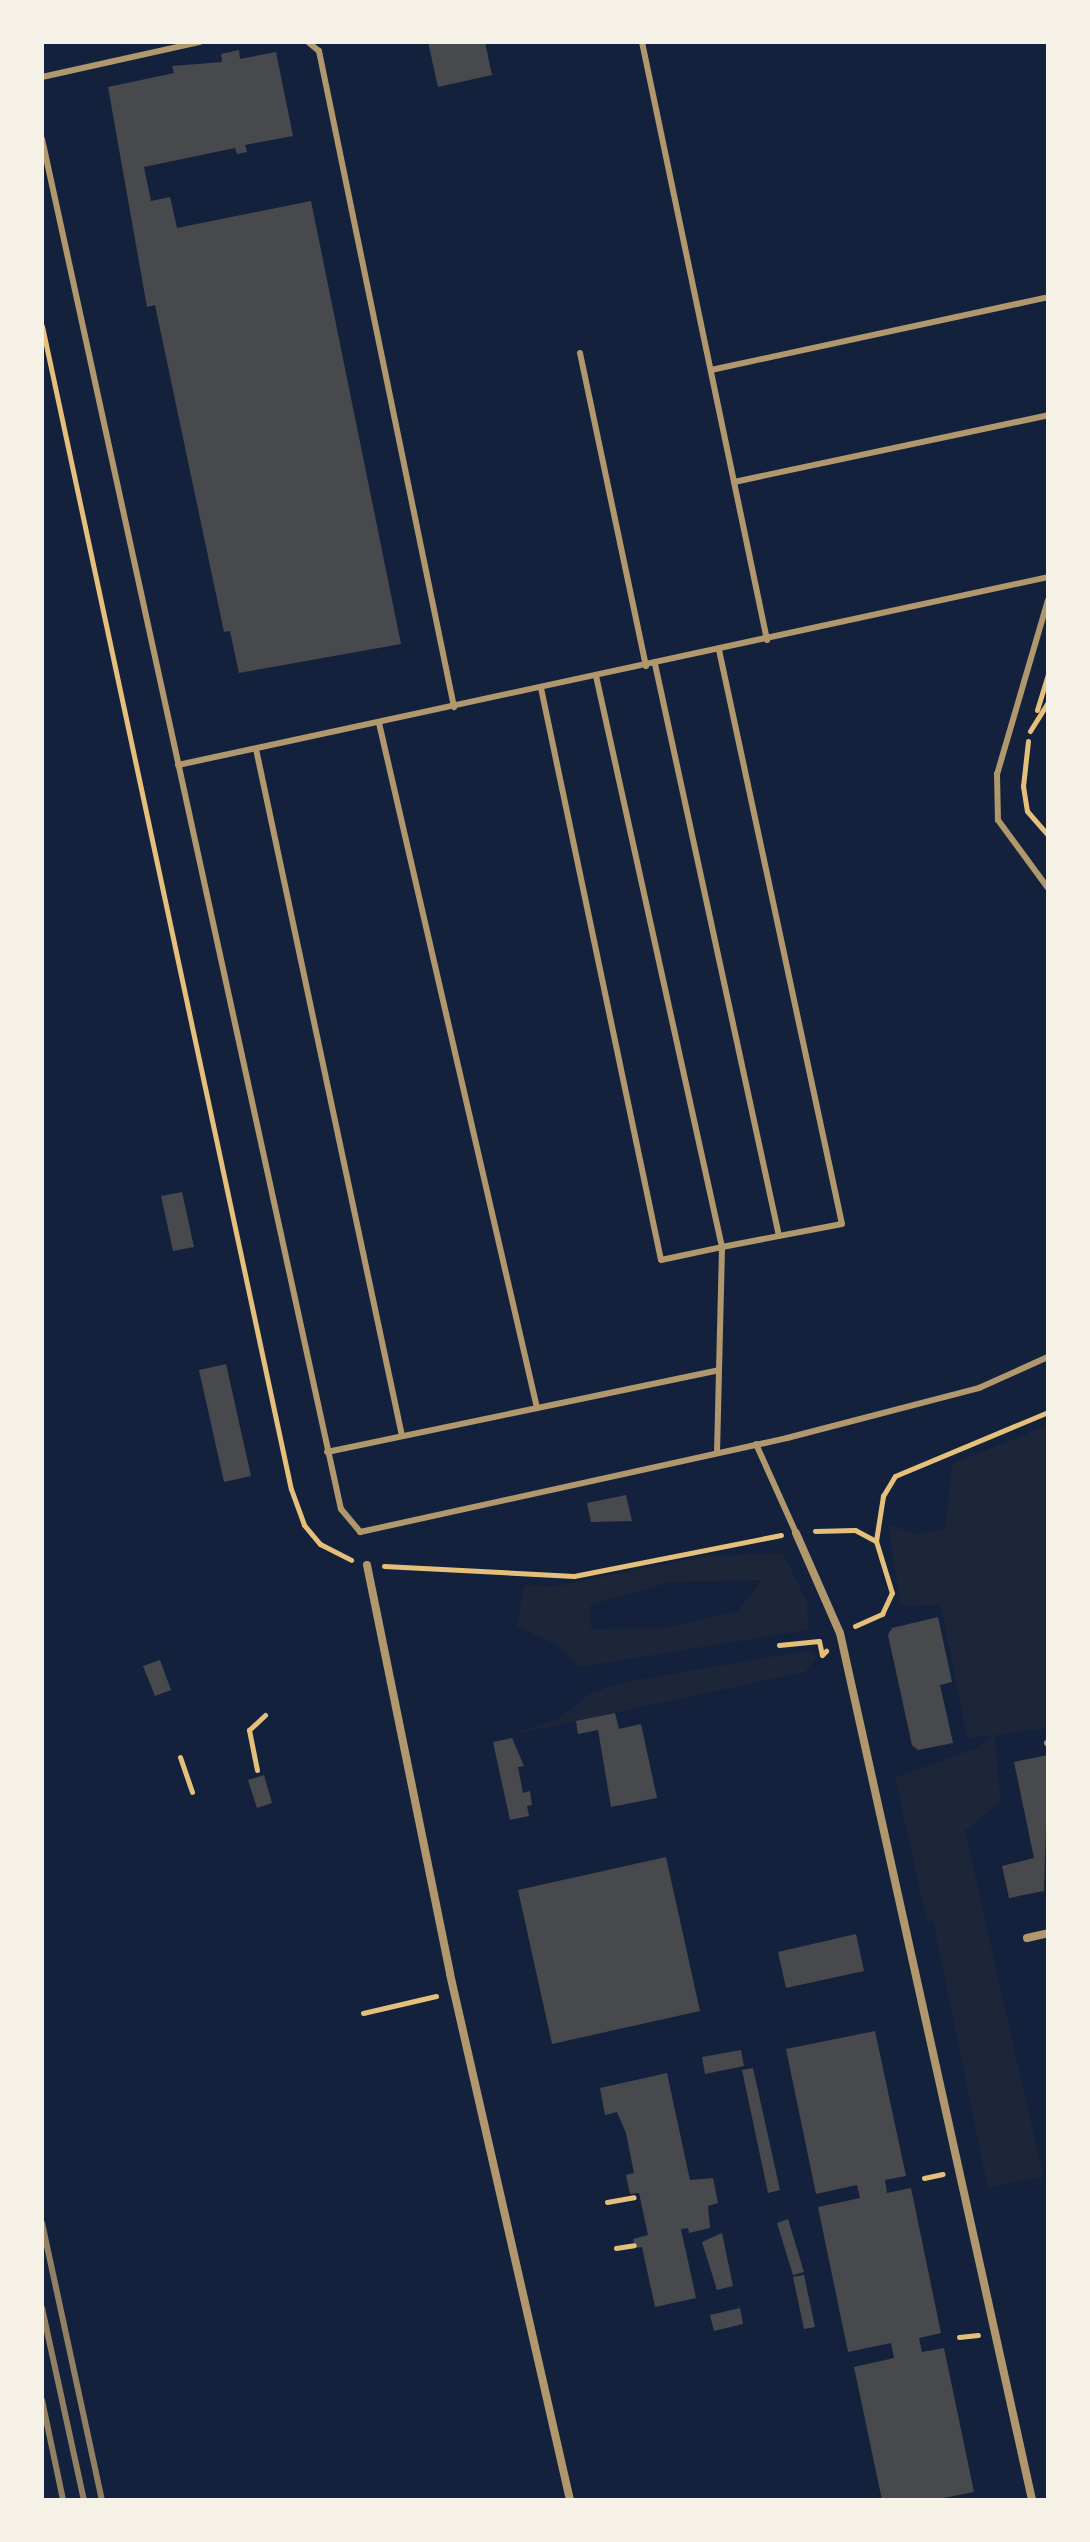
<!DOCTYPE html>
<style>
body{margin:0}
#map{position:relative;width:1090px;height:2542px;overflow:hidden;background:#14213d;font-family:"PT Sans Narrow",sans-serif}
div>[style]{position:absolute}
.green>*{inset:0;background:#1d2539}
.building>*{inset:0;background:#48494c}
.path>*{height:5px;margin:-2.5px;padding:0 2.5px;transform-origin:2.5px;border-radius:2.5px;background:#e5c07b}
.service>*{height:6px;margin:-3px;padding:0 3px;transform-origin:3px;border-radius:3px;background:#b1986c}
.minor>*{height:8px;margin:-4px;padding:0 4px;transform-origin:4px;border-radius:4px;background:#b1986c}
.rail>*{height:6px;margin:-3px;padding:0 3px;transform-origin:3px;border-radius:3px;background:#918062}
span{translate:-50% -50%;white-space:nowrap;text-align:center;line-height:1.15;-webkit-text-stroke:6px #f6f1e7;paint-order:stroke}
.frame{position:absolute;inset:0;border:44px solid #f6f1e7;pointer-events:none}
</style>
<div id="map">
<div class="green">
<i style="clip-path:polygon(1048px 1425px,1048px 1728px,995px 1735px,1000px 1802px,965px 1831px,1043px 2176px,988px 2188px,933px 1921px,927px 1922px,895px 1777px,975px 1749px,993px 1735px,967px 1738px,941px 1605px,901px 1606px,888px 1525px,917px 1534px,945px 1529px,952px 1464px)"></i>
<i style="clip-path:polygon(evenodd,783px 1553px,807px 1602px,808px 1630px,579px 1667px,557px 1645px,517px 1626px,524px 1585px,553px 1587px,706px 1556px,783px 1553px,762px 1580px,738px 1611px,663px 1628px,591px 1629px,590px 1605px,671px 1582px,762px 1580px)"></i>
<i style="clip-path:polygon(811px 1650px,816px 1658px,805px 1672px,506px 1736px,558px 1719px,590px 1694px,620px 1683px)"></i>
</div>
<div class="building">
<i style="clip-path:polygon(428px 42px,485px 42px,492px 75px,438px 87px)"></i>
<i style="clip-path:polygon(239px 50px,240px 59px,276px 52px,293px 136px,245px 145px,247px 152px,237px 154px,235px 148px,144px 167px,151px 201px,170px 197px,177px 228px,311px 201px,401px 644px,239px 673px,230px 631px,224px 632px,155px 305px,147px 307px,108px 87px,174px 73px,172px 66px,222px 62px,221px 54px)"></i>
<i style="clip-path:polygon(182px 1192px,194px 1247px,173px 1251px,161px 1196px)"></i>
<i style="clip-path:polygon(226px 1364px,251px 1476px,224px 1482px,199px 1370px)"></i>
<i style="clip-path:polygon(626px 1495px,632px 1521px,591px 1522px,587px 1503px)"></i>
<i style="clip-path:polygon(938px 1617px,952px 1682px,940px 1685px,953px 1743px,918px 1750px,912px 1745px,888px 1635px,892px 1628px)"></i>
<i style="clip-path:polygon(160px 1660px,171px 1690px,155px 1696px,143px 1666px)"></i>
<i style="clip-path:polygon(615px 1713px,619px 1729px,641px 1724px,657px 1798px,611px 1807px,598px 1730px,578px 1734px,576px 1721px)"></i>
<i style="clip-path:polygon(512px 1738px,524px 1766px,518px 1767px,523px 1793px,530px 1791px,532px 1805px,527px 1806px,529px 1816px,510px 1820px,493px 1742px)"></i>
<i style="clip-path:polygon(1048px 1755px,1044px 1891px,1009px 1898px,1002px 1866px,1034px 1858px,1014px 1762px)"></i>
<i style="clip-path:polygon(264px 1775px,272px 1803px,257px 1808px,248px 1780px)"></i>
<i style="clip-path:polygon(666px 1857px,700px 2011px,552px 2044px,518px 1890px)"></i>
<i style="clip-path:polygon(856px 1934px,864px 1971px,786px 1988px,778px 1952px)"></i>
<i style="clip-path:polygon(875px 2031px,906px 2176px,885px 2180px,887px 2193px,911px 2188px,941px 2333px,919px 2338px,922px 2352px,944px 2348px,974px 2492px,933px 2500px,882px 2500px,854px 2367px,894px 2358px,891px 2343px,848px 2352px,818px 2207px,860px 2198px,857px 2185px,816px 2194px,786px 2049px)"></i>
<i style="clip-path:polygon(741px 2050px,744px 2066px,705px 2074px,702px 2057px)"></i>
<i style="clip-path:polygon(753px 2068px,780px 2190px,768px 2193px,742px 2070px)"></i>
<i style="clip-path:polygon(667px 2073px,690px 2180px,713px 2178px,718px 2203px,708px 2206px,710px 2228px,689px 2233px,688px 2228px,681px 2229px,696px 2298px,655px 2307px,642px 2247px,635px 2248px,633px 2239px,648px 2235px,639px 2193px,630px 2194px,626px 2175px,634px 2173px,626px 2133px,617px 2112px,605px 2115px,600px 2088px)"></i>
<i style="clip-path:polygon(788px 2219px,804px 2272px,793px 2275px,777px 2223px)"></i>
<i style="clip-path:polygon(722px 2233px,733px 2286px,717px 2290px,702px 2242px)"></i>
<i style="clip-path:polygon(804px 2275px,815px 2327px,804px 2329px,793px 2277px)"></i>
<i style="clip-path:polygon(740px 2308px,743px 2324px,714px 2331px,710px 2315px)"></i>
</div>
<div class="path">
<i style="left:42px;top:326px;width:1189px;rotate:77.92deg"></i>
<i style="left:291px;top:1489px;width:38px;rotate:70deg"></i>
<i style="left:304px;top:1525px;width:25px;rotate:50deg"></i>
<i style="left:320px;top:1544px;width:35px;rotate:27deg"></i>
<i style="left:1037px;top:710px;width:37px;rotate:-73deg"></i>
<i style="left:1030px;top:731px;width:34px;rotate:-58deg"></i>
<i style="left:1028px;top:741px;width:45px;rotate:96.3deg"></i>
<i style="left:1023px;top:786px;width:25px;rotate:81deg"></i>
<i style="left:1027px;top:811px;width:32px;rotate:49deg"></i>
<i style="left:815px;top:1531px;width:40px;rotate:-1.4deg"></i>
<i style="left:855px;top:1530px;width:24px;rotate:28deg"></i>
<i style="left:876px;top:1541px;width:46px;rotate:-81.2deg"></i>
<i style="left:883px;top:1496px;width:23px;rotate:-59deg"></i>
<i style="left:895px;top:1476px;width:166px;rotate:-22.7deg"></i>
<i style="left:384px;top:1566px;width:190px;rotate:3deg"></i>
<i style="left:574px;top:1576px;width:211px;rotate:-11.2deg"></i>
<i style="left:855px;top:1626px;width:30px;rotate:-24deg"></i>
<i style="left:882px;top:1614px;width:23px;rotate:-65deg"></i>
<i style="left:892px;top:1593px;width:54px;rotate:-107.1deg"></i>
<i style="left:779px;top:1645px;width:40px;rotate:-5.7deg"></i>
<i style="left:819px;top:1641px;width:14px;rotate:78deg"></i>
<i style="left:822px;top:1655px;width:6px;rotate:-45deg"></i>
<i style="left:180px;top:1757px;width:37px;rotate:71deg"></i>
<i style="left:257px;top:1770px;width:41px;rotate:-101.3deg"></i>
<i style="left:249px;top:1730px;width:22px;rotate:-43deg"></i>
<i style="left:363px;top:2013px;width:75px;rotate:-13.1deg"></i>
<i style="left:924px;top:2178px;width:19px;rotate:-12deg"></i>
<i style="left:607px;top:2202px;width:27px;rotate:-10deg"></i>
<i style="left:616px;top:2248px;width:18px;rotate:-9deg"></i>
<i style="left:959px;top:2337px;width:19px;rotate:-6deg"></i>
</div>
<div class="service">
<i style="left:308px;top:42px;width:14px;rotate:39deg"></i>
<i style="left:319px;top:51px;width:670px;rotate:78.37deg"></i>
<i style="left:642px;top:42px;width:611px;rotate:78.19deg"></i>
<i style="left:42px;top:77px;width:162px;rotate:-12.5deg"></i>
<i style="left:42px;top:139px;width:1402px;rotate:77.69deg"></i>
<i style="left:341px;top:1509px;width:30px;rotate:50deg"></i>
<i style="left:360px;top:1532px;width:437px;rotate:-12.4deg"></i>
<i style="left:787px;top:1438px;width:198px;rotate:-14.6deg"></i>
<i style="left:979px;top:1388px;width:76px;rotate:-24.2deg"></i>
<i style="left:580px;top:353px;width:320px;rotate:78.1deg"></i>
<i style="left:711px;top:370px;width:345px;rotate:-12.2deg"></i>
<i style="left:734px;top:482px;width:321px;rotate:-12deg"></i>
<i style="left:1048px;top:600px;width:181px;rotate:106.3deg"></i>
<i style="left:997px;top:774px;width:46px;rotate:88.8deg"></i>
<i style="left:998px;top:820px;width:84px;rotate:53.7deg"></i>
<i style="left:655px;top:664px;width:585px;rotate:77.77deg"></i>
<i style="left:541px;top:688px;width:584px;rotate:78.15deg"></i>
<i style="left:661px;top:1260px;width:62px;rotate:-12deg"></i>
<i style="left:722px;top:1247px;width:585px;rotate:-102.44deg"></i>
<i style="left:379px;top:723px;width:703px;rotate:77.01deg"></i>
<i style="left:256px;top:749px;width:702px;rotate:78deg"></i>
<i style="left:178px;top:765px;width:890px;rotate:-12.19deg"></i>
<i style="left:756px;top:1444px;width:98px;rotate:65.8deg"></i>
<i style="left:327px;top:1452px;width:400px;rotate:-11.8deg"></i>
<i style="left:717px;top:1453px;width:206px;rotate:-88.6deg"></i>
<i style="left:722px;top:1247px;width:122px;rotate:-10.9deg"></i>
<i style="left:842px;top:1224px;width:587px;rotate:-102.09deg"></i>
<i style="left:1047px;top:1743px;width:1px"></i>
</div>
<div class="minor">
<i style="left:796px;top:1533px;width:109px;rotate:66.3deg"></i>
<i style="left:840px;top:1633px;width:888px;rotate:77.51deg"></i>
<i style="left:367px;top:1565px;width:417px;rotate:78.5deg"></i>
<i style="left:450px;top:1974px;width:540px;rotate:77.15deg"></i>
<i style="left:1027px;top:1938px;width:22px;rotate:-13deg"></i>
</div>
<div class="rail">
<i style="left:42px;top:2223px;width:283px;rotate:77.8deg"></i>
<i style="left:42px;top:2308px;width:197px;rotate:77.7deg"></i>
<i style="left:42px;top:2400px;width:102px;rotate:78.1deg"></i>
</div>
<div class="frame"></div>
</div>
